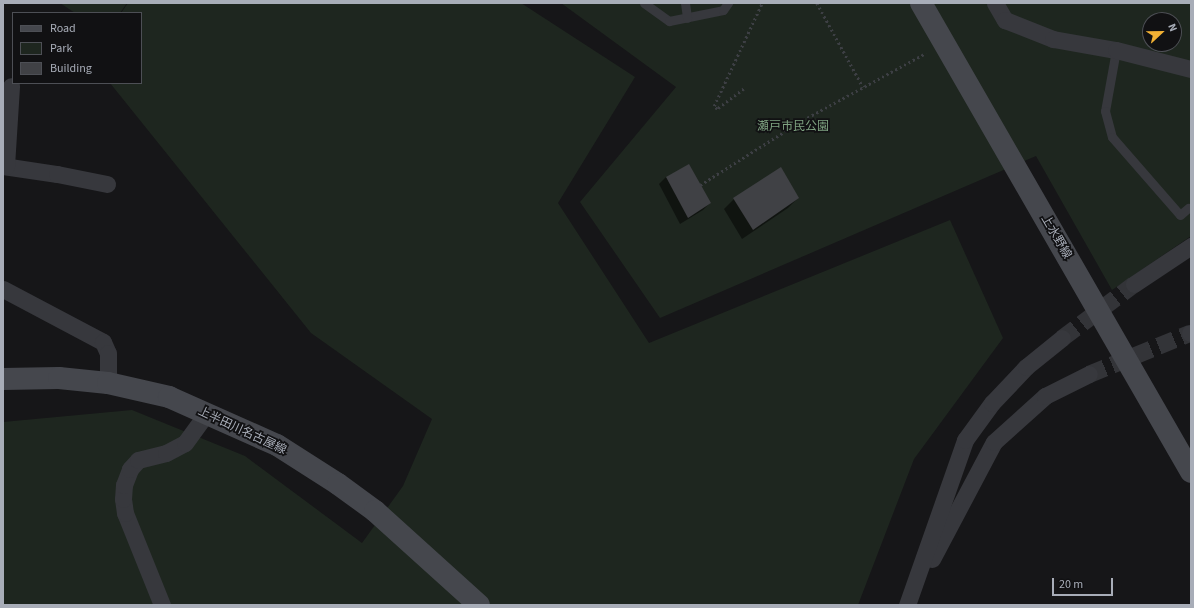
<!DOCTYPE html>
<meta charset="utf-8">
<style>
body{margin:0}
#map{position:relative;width:1194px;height:608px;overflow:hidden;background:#161618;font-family:"Source Sans 3","Noto Sans JP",sans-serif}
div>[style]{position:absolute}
.green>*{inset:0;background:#1e261f}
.shadow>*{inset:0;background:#0007}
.building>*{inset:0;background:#404145}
.street-tunnel>*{height:17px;margin-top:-8.5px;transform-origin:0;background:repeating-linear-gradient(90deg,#333438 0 17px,transparent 0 25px)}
.path>*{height:2.5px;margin-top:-1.25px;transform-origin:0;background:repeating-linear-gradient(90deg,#3d3f44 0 2px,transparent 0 5px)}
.lane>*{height:9px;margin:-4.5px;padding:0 4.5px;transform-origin:4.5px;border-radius:4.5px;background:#37383d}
.street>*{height:17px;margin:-8.5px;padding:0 8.5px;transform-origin:8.5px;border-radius:8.5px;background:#37383d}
.secondary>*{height:22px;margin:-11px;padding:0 11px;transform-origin:11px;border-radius:11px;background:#45474d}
span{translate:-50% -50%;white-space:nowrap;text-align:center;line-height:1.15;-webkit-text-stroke:3.5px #111113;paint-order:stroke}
.park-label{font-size:12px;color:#7fa381}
.street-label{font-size:12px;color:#a8adb8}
.frame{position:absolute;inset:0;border:4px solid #a8adb8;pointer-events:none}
.legend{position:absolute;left:12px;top:12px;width:130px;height:72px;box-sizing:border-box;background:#111113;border:1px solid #4d4f55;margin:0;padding:5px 7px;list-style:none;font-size:12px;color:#a8adb8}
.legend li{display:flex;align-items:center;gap:8px;height:20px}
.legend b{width:20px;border:1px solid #4d4f55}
.north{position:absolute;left:1142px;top:12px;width:40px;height:40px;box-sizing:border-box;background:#111113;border:1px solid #4d4f55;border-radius:50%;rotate:68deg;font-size:11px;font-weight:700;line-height:16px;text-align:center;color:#a8adb8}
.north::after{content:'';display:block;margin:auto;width:14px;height:18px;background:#f2b134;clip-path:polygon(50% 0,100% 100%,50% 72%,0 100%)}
.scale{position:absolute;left:1052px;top:578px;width:61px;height:18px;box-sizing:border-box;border:2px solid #a8adb8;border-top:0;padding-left:5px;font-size:12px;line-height:14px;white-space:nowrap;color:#a8adb8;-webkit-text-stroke:3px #111113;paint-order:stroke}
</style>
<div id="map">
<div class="green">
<i style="clip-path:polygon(60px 3px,127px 3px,120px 13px,75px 13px)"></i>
<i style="clip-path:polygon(128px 3px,521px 3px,635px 77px,558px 203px,649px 343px,950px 220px,1003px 338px,914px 459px,858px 605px,3px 605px,3px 422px,132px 410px,245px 456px,362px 543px,403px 486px,432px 419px,311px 333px,110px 83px,141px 83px,141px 13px,121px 13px)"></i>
<i style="clip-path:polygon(evenodd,561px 3px,1191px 3px,1191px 236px,1112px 290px,1036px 156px,660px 318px,580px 202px,676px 87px,561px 3px,1150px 20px,1174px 20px,1174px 44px,1150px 44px,1150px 20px)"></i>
</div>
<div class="shadow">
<i style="clip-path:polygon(666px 177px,710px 203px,703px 210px,680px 224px,659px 184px)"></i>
<i style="clip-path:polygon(798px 198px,788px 208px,742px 239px,724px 209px,734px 199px)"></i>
</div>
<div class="building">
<i style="clip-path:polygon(689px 164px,711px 203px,688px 218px,666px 177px)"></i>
<i style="clip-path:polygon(781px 167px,799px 198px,753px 230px,733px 198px)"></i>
</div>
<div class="street-tunnel">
<i style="left:1062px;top:338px;width:90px;rotate:-36.9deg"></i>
<i style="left:1089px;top:374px;width:109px;rotate:-22.1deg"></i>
</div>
<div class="path">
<i style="left:817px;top:3px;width:96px;rotate:61.3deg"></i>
<i style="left:744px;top:89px;width:34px;rotate:143deg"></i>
<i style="left:717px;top:109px;width:4px;rotate:-135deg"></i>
<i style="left:714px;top:106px;width:114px;rotate:-65deg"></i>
<i style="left:700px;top:185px;width:122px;rotate:-32.3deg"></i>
<i style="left:803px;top:120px;width:140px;rotate:-28.6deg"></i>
</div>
<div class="lane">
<i style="left:644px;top:3px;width:31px;rotate:36deg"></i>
<i style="left:669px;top:21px;width:55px;rotate:-11.5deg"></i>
<i style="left:723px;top:10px;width:9px;rotate:-54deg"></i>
<i style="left:685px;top:3px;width:15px;rotate:82deg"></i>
<i style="left:1116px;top:50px;width:62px;rotate:100.2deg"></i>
<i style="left:1105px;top:111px;width:27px;rotate:75deg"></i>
<i style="left:1112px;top:137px;width:103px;rotate:48.9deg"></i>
<i style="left:1180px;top:215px;width:11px;rotate:-41deg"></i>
</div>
<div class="street">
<i style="left:995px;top:3px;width:20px;rotate:60deg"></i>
<i style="left:1005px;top:20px;width:52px;rotate:21.6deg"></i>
<i style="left:1053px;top:39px;width:64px;rotate:9.9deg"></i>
<i style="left:1116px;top:50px;width:77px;rotate:14.2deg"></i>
<i style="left:3px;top:166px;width:55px;rotate:8.4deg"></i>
<i style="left:57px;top:174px;width:51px;rotate:11.3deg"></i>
<i style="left:6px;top:166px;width:80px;rotate:-86.4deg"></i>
<i style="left:1134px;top:284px;width:69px;rotate:-33.7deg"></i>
<i style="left:3px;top:289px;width:113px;rotate:27.9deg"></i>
<i style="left:103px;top:342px;width:12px;rotate:66deg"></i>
<i style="left:108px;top:353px;width:30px;rotate:90deg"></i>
<i style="left:1190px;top:333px;width:1px"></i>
<i style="left:932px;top:559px;width:132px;rotate:-62.1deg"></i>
<i style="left:994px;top:442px;width:69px;rotate:-42deg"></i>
<i style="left:1045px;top:396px;width:49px;rotate:-26.6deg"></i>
<i style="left:162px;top:605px;width:99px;rotate:-111.9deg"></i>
<i style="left:125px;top:513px;width:14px;rotate:-98deg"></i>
<i style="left:123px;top:499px;width:14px;rotate:-86deg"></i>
<i style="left:124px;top:485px;width:17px;rotate:-69deg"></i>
<i style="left:130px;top:469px;width:12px;rotate:-48deg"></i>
<i style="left:138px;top:460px;width:29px;rotate:-14deg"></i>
<i style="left:166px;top:453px;width:21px;rotate:-28deg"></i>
<i style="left:185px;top:443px;width:36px;rotate:-54deg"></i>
<i style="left:907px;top:605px;width:175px;rotate:-70.6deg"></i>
<i style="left:965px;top:440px;width:46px;rotate:-53.9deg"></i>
<i style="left:992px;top:403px;width:50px;rotate:-46.6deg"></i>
<i style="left:1026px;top:367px;width:46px;rotate:-38.9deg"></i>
</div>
<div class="secondary">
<i style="left:921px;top:3px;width:541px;rotate:60.07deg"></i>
<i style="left:3px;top:379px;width:56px;rotate:-1deg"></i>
<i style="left:59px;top:378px;width:49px;rotate:5.8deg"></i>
<i style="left:108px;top:383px;width:63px;rotate:12.9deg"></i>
<i style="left:169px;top:397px;width:118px;rotate:24deg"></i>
<i style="left:277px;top:445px;width:72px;rotate:32.6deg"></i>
<i style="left:338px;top:484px;width:46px;rotate:36.1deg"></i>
<i style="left:375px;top:511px;width:140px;rotate:42.1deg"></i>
</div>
<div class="park-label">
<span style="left:793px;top:127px">瀬戸市民公園</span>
</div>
<div class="street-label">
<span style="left:1056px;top:237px;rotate:60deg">上水野線</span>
<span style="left:242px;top:431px;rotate:25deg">上半田川名古屋線</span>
</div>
<div class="frame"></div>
<ul class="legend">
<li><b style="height:5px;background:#45474d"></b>Road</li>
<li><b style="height:11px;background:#1e261f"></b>Park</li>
<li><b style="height:11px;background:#404145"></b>Building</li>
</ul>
<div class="north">N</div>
<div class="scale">20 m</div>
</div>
